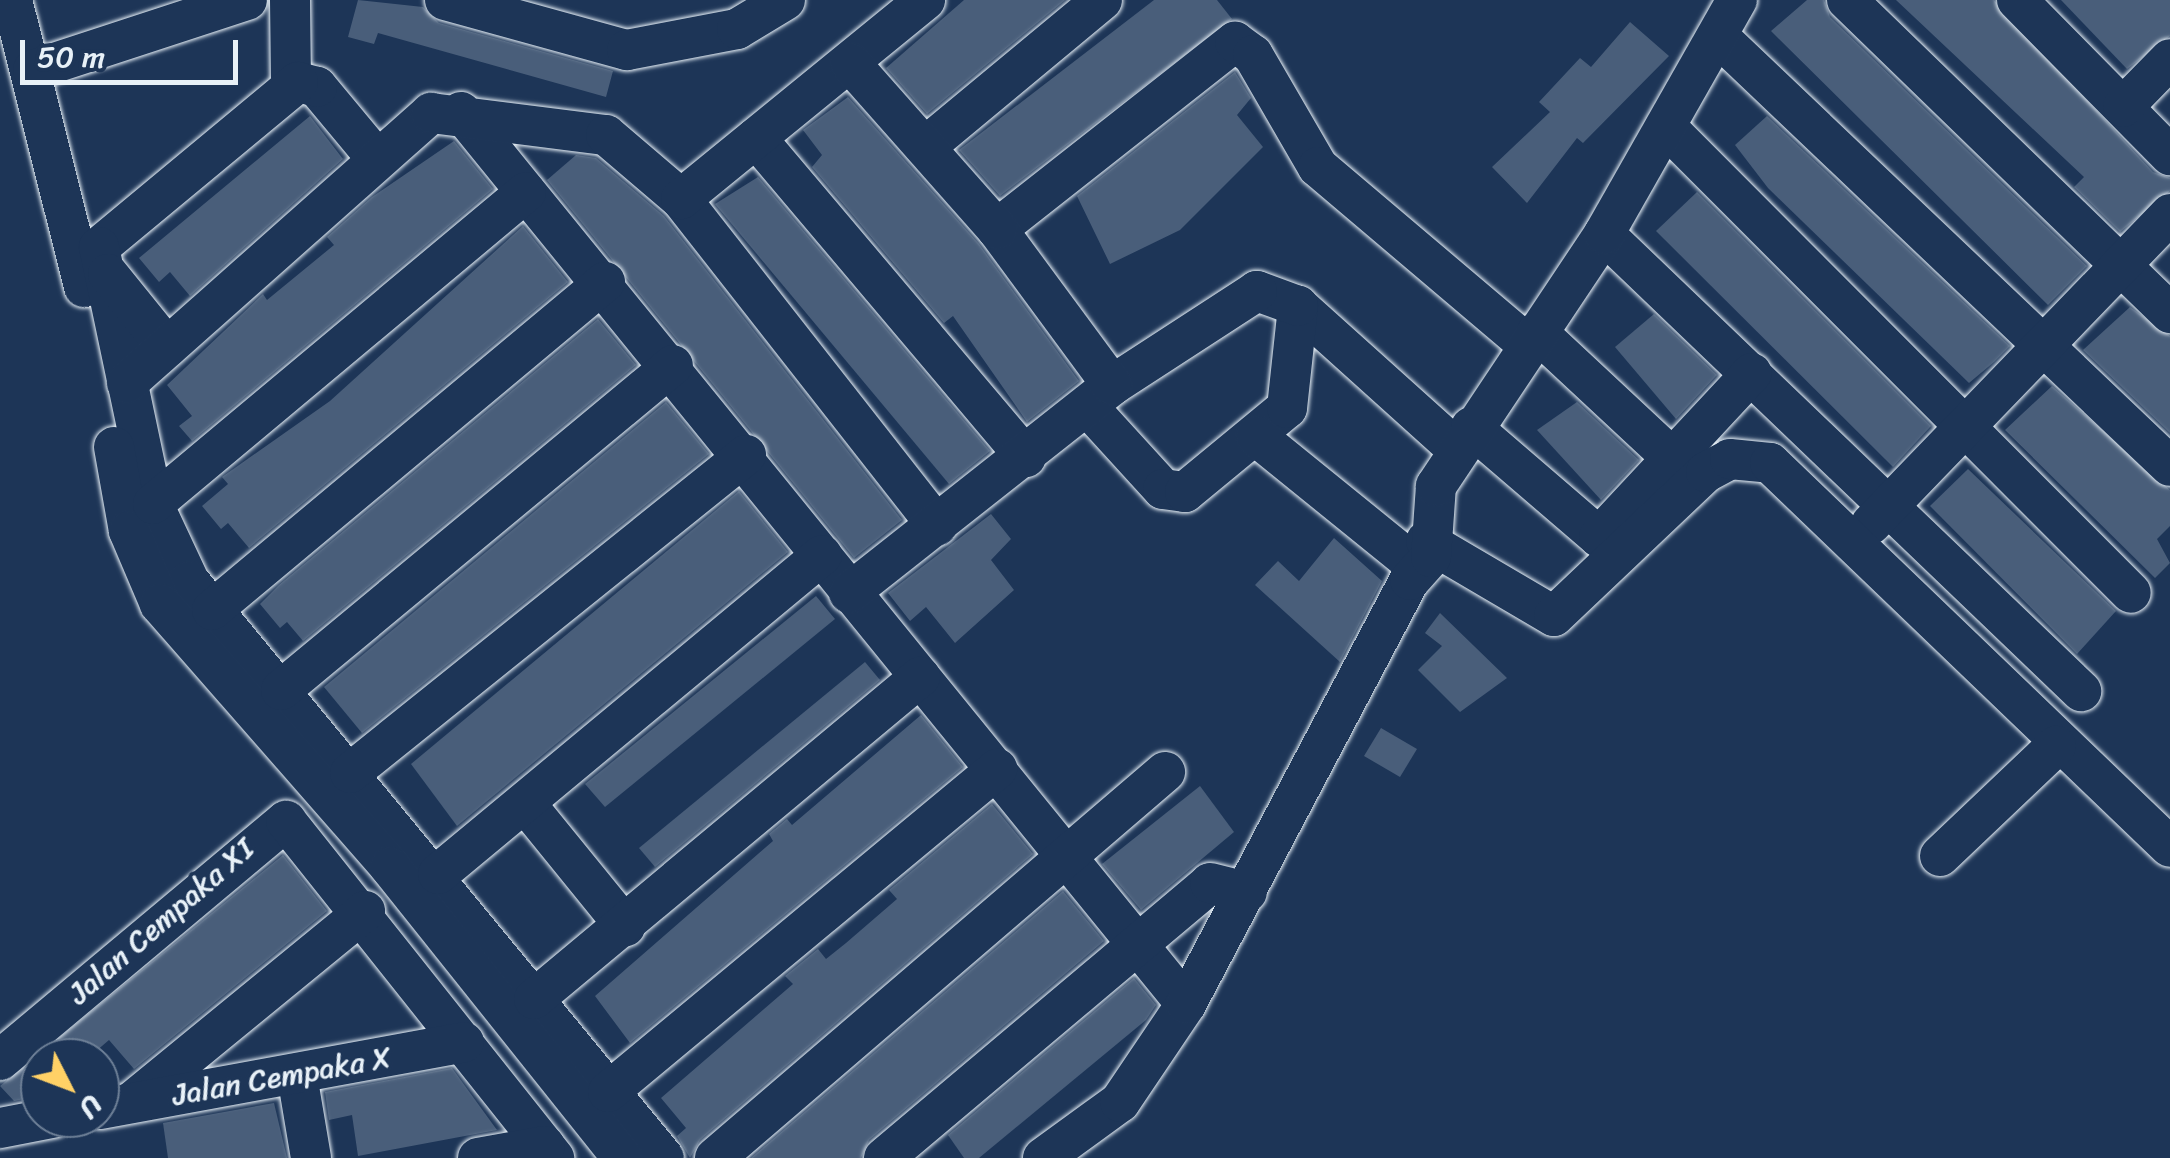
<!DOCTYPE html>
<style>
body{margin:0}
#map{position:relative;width:2170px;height:1158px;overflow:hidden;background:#1d3557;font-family:Sriracha,sans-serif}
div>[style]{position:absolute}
.building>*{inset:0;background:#495e7a}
.roads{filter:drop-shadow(0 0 2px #e8f1f8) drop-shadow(0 0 2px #e8f1f8)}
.minor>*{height:40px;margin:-20px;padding:0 20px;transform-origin:20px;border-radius:20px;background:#1d3557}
span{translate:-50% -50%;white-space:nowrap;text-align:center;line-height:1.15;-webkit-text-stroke:8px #1d3557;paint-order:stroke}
.street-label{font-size:30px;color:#e8f1f8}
.north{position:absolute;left:20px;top:1038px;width:100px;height:100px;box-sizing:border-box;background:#1d3557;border:2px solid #6e8097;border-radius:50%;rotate:132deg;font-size:28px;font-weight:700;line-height:40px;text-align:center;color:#e8f1f8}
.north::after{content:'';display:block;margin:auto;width:35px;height:45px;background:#ffd166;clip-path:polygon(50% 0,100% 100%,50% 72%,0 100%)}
.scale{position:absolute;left:20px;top:40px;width:218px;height:45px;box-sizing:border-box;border:5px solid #e8f1f8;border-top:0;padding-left:12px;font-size:30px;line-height:35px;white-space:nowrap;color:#e8f1f8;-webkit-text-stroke:8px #1d3557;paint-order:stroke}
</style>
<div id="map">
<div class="building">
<i style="clip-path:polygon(358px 0,423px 7px,439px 23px,613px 71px,606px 97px,378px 33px,374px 44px,348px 37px)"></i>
<i style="clip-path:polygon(964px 0,1065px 0,927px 114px,886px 68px)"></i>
<i style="clip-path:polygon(1154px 0,1217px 0,1232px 19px,1000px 196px,959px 150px)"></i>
<i style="clip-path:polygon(1807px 0,1824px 0,1830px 17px,2087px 266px,2048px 305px,1771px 31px)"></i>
<i style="clip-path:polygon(1896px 0,1994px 0,2153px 172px,2170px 178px,2170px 191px,2120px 232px,2074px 187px,2084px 177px)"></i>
<i style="clip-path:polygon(2061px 0,2170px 0,2170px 36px,2127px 69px)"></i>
<i style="clip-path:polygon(1630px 22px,1669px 56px,1583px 143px,1577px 138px,1527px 203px,1492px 167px,1550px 112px,1539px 102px,1580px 58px,1591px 67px)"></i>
<i style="clip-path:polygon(1235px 72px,1251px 98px,1237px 115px,1263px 147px,1180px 230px,1110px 264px,1077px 196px)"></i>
<i style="clip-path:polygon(848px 97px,979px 244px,1079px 381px,1027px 422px,953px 316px,944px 323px,812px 167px,822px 155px,803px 130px)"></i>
<i style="clip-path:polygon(310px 116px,343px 159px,190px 296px,170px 272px,159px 282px,139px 258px)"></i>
<i style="clip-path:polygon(1767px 116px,2010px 346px,1994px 362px,1969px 383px,1768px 188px,1735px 145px)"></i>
<i style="clip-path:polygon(454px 141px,493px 189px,192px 441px,179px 426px,192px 416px,167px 385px,263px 294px,267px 300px,334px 245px,327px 237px,372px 197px)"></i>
<i style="clip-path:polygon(576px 155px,596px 158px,664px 216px,902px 520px,854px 558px,547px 180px)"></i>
<i style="clip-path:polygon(758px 177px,990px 451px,949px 484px,715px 204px)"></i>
<i style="clip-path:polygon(1697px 192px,1931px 426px,1893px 467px,1656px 231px)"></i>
<i style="clip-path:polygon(523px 226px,568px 282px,249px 548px,228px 523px,221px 529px,202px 506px,228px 484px,222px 477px,330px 401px)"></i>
<i style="clip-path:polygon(2130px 307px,2170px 336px,2170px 433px,2083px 350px)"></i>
<i style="clip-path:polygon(1654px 314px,1717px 375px,1676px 419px,1615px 347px)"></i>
<i style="clip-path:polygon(598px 319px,636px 365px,303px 641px,287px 622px,280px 628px,260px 604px,279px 585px)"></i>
<i style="clip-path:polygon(2052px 386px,2170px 490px,2170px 526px,2157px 539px,2170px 563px,2155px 578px,2005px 430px)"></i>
<i style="clip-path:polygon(666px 402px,709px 454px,362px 733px,324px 687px)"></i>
<i style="clip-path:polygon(1577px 402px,1639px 460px,1601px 500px,1537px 430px)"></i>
<i style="clip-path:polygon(1968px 469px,2116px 611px,2077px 654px,1930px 506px)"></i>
<i style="clip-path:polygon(739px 491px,788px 552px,457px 826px,411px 764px)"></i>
<i style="clip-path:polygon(991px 514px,1011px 539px,991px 560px,1014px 590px,955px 643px,926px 607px,910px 621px,888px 593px)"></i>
<i style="clip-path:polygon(1334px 538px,1382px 581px,1340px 662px,1255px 585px,1278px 561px,1299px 581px)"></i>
<i style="clip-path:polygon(816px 596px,835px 619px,605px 807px,585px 784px)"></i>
<i style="clip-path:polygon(1440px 613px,1507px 678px,1460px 712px,1418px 670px,1442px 646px,1425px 633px)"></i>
<i style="clip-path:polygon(865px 662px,880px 680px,655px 867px,639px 848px)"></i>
<i style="clip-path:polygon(921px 715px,963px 767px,630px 1043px,595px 996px,773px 841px,769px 834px,787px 819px,792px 825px)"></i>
<i style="clip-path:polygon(1381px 728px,1417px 749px,1400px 777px,1364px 756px)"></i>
<i style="clip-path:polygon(1200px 786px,1234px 832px,1141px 910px,1102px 864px)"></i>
<i style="clip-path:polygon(992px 804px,1033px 854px,700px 1140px,690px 1158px,677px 1136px,686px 1128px,661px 1098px,793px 984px,785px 976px,818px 949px,826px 959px,846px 943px,897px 899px,889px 890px)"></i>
<i style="clip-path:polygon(283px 855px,327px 911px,134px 1069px,109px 1040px,88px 1058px,40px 1058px,40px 1096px,14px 1101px,0 1086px)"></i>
<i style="clip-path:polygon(1063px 891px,1104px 941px,869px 1140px,861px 1158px,751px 1158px)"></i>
<i style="clip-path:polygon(1134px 978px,1156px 1005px,1146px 1020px,979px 1158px,964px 1158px,948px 1135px)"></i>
<i style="clip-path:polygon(452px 1068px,497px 1130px,358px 1156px,352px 1115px,329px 1120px,325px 1092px)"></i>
<i style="clip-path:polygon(274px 1103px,287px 1158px,168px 1158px,163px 1123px)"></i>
</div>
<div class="roads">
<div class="minor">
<i style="left:12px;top:0;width:296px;rotate:75.9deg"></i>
<i style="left:290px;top:0;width:84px;rotate:89.3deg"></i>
<i style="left:445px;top:0;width:189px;rotate:15.4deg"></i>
<i style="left:627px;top:50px;width:112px;rotate:-10.8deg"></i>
<i style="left:737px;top:29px;width:56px;rotate:-31.1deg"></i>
<i style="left:1847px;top:0;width:450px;rotate:44.1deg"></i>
<i style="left:2017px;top:0;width:218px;rotate:45.4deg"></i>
<i style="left:1722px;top:40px;width:618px;rotate:43.56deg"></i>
<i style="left:33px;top:70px;width:225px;rotate:-18.1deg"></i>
<i style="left:2123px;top:107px;width:67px;rotate:-45.6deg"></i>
<i style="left:461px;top:112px;width:1149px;rotate:50.9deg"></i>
<i style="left:1668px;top:129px;width:655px;rotate:45.06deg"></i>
<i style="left:756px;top:138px;width:418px;rotate:49.8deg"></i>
<i style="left:925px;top:147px;width:230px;rotate:-39.7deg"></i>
<i style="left:377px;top:159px;width:94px;rotate:-129.8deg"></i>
<i style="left:317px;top:87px;width:20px;rotate:-165deg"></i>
<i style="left:298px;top:82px;width:259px;rotate:140.3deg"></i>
<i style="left:99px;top:247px;width:263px;rotate:78.1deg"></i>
<i style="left:153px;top:504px;width:85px;rotate:64.9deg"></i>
<i style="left:189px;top:581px;width:747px;rotate:50.54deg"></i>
<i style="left:681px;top:199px;width:415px;rotate:51.9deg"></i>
<i style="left:997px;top:229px;width:303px;rotate:-38.2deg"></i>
<i style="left:1235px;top:42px;width:22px;rotate:36deg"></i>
<i style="left:1253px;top:55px;width:129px;rotate:59.9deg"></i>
<i style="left:1318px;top:167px;width:275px;rotate:40.3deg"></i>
<i style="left:1604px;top:234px;width:661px;rotate:43.77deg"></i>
<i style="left:108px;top:274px;width:94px;rotate:51.1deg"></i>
<i style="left:1298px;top:306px;width:214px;rotate:42deg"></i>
<i style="left:1537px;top:332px;width:185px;rotate:43deg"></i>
<i style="left:127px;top:383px;width:407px;rotate:-41.6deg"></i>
<i style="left:431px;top:113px;width:176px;rotate:7.2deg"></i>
<i style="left:606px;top:135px;width:99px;rotate:40.5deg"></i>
<i style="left:681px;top:199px;width:315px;rotate:-39.2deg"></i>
<i style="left:1088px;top:407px;width:111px;rotate:47.6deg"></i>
<i style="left:1163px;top:489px;width:22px;rotate:8deg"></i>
<i style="left:1185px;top:492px;width:132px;rotate:-39.5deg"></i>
<i style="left:1287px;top:408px;width:103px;rotate:-83.8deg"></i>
<i style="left:1298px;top:306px;width:44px;rotate:-159.9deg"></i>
<i style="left:1257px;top:291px;width:173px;rotate:147deg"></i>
<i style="left:1471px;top:427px;width:169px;rotate:40.7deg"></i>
<i style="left:1599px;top:537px;width:224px;rotate:-47deg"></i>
<i style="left:1256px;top:436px;width:208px;rotate:39deg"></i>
<i style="left:114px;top:447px;width:85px;rotate:79.9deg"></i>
<i style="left:129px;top:531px;width:79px;rotate:67deg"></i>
<i style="left:160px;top:604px;width:349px;rotate:48.8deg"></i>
<i style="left:390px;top:867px;width:372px;rotate:51.4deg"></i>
<i style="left:153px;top:504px;width:486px;rotate:-39.9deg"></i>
<i style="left:1871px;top:524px;width:431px;rotate:-46deg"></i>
<i style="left:1426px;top:541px;width:148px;rotate:30.4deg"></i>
<i style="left:1554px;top:616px;width:209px;rotate:-43.5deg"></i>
<i style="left:1706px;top:472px;width:27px;rotate:-28deg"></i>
<i style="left:1730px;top:459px;width:40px;rotate:5.7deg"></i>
<i style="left:1770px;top:463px;width:554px;rotate:43.83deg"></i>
<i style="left:849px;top:593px;width:335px;rotate:-38.3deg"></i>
<i style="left:1112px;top:385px;width:194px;rotate:-126.4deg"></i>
<i style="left:997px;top:229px;width:222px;rotate:-131.5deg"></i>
<i style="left:212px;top:610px;width:512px;rotate:-39.85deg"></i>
<i style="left:281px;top:690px;width:509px;rotate:-39.66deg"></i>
<i style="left:350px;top:773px;width:508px;rotate:-38.77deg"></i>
<i style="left:525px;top:803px;width:159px;rotate:50.9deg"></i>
<i style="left:1940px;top:856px;width:160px;rotate:-43.5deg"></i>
<i style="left:438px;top:874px;width:499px;rotate:-39.7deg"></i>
<i style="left:534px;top:999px;width:503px;rotate:-39.83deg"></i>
<i style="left:0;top:1060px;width:373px;rotate:-39.9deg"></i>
<i style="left:286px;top:821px;width:431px;rotate:51.5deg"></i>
<i style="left:297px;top:1075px;width:84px;rotate:80.4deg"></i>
<i style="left:608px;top:1092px;width:506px;rotate:-39.7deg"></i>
<i style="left:133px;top:1101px;width:300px;rotate:-39.3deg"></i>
<i style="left:100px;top:1109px;width:370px;rotate:-10.4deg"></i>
<i style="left:0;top:1128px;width:53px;rotate:-10.9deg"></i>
<i style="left:478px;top:1158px;width:68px;rotate:-10.2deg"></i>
<i style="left:715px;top:1158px;width:593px;rotate:-40.62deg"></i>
<i style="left:884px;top:1158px;width:426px;rotate:-40.1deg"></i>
<i style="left:1210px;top:883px;width:38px;rotate:14deg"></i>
<i style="left:1043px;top:1158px;width:95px;rotate:-36deg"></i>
<i style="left:1120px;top:1102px;width:118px;rotate:-56deg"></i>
<i style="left:1186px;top:1004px;width:480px;rotate:-62.2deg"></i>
<i style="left:1410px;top:580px;width:31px;rotate:-48deg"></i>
<i style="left:1431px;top:557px;width:71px;rotate:-86deg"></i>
<i style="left:1436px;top:486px;width:303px;rotate:-56.3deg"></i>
<i style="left:1604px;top:234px;width:269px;rotate:-60.4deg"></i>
</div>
</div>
<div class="street-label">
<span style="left:161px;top:921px;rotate:-41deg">Jalan Cempaka XI</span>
<span style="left:282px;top:1076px;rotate:-10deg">Jalan Cempaka X</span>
</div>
<div class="north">U</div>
<div class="scale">50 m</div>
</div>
